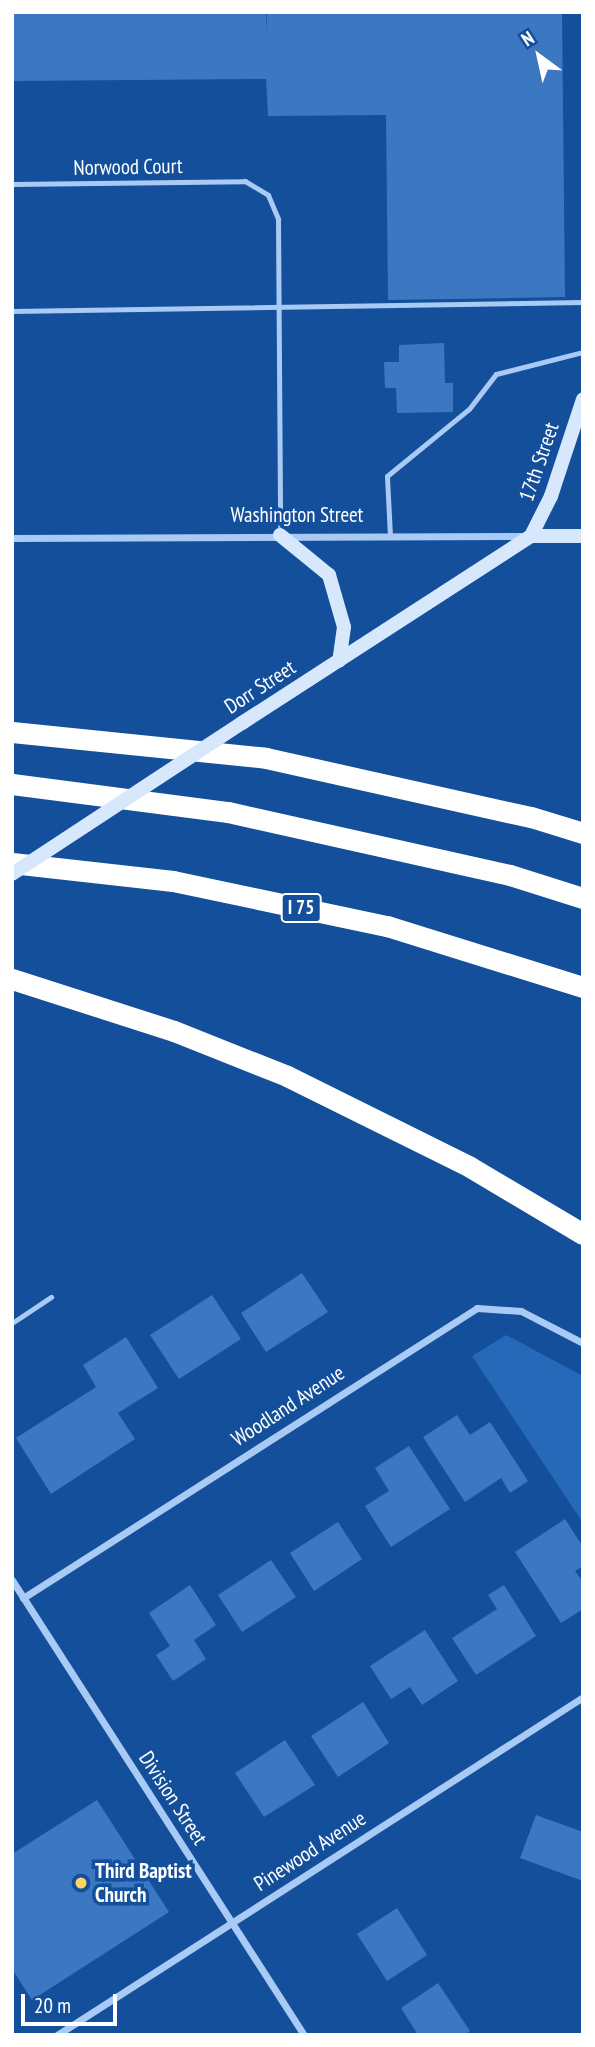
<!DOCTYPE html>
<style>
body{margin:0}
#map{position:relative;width:595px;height:2047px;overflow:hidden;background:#134f9b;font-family:"PT Sans Narrow",sans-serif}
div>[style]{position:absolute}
.green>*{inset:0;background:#2669b9}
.building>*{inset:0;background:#3c78c2}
.service>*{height:5px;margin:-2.5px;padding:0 2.5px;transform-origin:2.5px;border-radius:2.5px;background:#a8caf4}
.minor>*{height:7px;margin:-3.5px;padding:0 3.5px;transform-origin:3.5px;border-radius:3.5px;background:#a8caf4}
.secondary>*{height:14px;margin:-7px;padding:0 7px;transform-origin:7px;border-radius:7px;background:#d7e8fd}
.motorway>*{height:21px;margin:-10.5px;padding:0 10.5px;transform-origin:10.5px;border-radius:10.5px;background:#fff}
.secondary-bridge>*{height:14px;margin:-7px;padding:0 7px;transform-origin:7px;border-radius:7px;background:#d7e8fd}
.dots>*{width:19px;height:19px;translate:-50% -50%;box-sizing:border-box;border:4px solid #134f9b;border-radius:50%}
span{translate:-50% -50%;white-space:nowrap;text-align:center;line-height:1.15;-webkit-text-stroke:7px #134f9b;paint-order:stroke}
.shield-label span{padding:2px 5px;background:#134f9b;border:2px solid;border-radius:5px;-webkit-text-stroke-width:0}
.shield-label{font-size:19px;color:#fff;font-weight:700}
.street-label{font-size:21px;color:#fff}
.poi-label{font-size:21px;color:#fff;font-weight:700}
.left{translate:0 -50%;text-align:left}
.frame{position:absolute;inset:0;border:14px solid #fff;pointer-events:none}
.north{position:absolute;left:504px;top:21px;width:70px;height:70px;-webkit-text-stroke:5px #134f9b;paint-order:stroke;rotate:327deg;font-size:19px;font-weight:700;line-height:28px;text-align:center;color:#fff}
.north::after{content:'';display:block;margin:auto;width:24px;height:32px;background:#fff;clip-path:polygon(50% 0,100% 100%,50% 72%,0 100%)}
.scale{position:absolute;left:21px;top:1994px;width:96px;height:32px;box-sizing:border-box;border:4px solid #fff;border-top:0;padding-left:9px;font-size:21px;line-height:24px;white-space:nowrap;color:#fff;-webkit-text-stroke:5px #134f9b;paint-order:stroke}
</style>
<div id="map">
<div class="green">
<i style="clip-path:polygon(506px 1335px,583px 1376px,583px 1523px,472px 1356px)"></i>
</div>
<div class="building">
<i style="clip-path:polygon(12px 12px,266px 12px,267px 33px,267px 12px,562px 12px,565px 297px,388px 300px,386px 115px,268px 116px,266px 79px,12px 81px)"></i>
<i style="clip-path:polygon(444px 343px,445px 383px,453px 383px,453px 412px,397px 413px,396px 388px,385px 388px,384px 362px,399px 362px,399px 345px)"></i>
<i style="clip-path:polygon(302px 1273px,328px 1312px,266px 1352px,241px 1313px)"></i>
<i style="clip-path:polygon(212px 1295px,241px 1339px,179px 1379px,150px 1335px)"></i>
<i style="clip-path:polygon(126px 1337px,158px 1388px,118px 1413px,135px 1439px,51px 1494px,16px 1438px,96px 1387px,83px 1365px)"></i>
<i style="clip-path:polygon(457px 1415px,470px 1435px,490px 1422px,528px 1481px,510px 1493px,501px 1478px,465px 1502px,423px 1437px)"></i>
<i style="clip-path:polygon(409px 1446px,450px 1509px,391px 1547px,365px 1506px,389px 1491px,375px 1468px)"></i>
<i style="clip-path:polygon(565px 1519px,583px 1547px,583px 1566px,575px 1571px,583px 1582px,583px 1609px,561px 1623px,515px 1552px)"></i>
<i style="clip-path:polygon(338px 1522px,362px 1559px,314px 1591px,290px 1553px)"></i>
<i style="clip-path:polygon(271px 1560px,296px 1597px,242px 1632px,218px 1595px)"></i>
<i style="clip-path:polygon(190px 1585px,216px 1625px,194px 1640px,206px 1659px,173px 1681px,156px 1655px,170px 1646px,149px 1613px)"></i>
<i style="clip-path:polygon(504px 1585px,536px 1636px,476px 1675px,452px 1638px,497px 1609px,488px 1595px)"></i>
<i style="clip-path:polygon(425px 1630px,458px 1681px,422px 1705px,410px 1687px,391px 1699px,370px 1666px)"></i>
<i style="clip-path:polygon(363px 1702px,389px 1743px,338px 1777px,311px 1736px)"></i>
<i style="clip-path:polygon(285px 1740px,315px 1785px,264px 1817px,235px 1773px)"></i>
<i style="clip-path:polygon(97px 1800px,169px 1912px,32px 2000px,12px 1969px,12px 1854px)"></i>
<i style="clip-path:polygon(536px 1815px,583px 1832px,583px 1881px,520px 1858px)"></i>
<i style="clip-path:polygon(397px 1908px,427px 1955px,387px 1981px,357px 1934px)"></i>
<i style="clip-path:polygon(438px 1983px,470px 2031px,464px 2035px,418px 2035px,401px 2008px)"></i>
</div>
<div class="service">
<i style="left:12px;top:184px;width:233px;rotate:-0.7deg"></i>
<i style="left:245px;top:181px;width:27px;rotate:31deg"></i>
<i style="left:268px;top:195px;width:26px;rotate:67deg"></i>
<i style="left:278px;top:219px;width:313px;rotate:89.6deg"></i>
<i style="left:12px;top:311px;width:571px;rotate:-0.9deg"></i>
<i style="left:390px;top:536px;width:60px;rotate:-92.9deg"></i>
<i style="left:387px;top:476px;width:106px;rotate:-39.3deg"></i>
<i style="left:469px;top:409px;width:44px;rotate:-52.4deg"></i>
<i style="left:496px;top:374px;width:90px;rotate:-14.2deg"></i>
<i style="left:12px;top:1323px;width:47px;rotate:-33.7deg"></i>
</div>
<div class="minor">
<i style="left:12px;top:538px;width:514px;rotate:-0.22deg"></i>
<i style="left:12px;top:1580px;width:541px;rotate:57.31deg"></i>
<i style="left:23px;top:1598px;width:539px;rotate:-32.57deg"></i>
<i style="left:477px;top:1308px;width:44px;rotate:3.9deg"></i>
<i style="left:521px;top:1311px;width:70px;rotate:27.3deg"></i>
<i style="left:57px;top:2035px;width:625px;rotate:-32.72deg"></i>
</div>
<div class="secondary">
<i style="left:280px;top:535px;width:63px;rotate:39.2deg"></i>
<i style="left:329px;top:575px;width:54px;rotate:73.9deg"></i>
<i style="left:344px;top:627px;width:34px;rotate:98deg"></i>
<i style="left:531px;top:536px;width:52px"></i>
<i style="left:242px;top:723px;width:344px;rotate:-32.9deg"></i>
<i style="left:531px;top:536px;width:45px;rotate:-63.4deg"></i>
<i style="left:551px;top:496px;width:102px;rotate:-71.7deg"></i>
</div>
<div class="motorway">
<i style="left:12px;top:732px;width:255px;rotate:5.8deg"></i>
<i style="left:266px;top:758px;width:271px;rotate:12.6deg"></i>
<i style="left:531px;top:817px;width:54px;rotate:17.1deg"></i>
<i style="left:12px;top:784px;width:218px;rotate:7.4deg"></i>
<i style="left:228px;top:812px;width:289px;rotate:12.6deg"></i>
<i style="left:510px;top:875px;width:77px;rotate:17.5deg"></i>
<i style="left:12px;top:863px;width:162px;rotate:6.4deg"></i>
<i style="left:173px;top:881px;width:219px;rotate:11.9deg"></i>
<i style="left:387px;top:926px;width:205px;rotate:17.3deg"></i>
<i style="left:12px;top:979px;width:170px;rotate:17.8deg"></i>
<i style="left:174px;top:1031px;width:122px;rotate:21.7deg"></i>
<i style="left:287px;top:1076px;width:204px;rotate:26.4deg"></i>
<i style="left:470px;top:1167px;width:131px;rotate:30.7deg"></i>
</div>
<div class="secondary-bridge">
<i style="left:12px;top:874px;width:275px;rotate:-33.3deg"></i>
</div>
<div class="dots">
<i style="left:81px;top:1883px;background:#ffd36a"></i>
</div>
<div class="shield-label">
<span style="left:301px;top:908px">I 75</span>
</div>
<div class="street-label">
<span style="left:128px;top:167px;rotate:-1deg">Norwood Court</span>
<span style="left:539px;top:462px;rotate:-71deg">17th Street</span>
<span style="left:297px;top:515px">Washington Street</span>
<span style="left:260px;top:687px;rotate:-33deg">Dorr Street</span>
<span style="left:288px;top:1406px;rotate:-33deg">Woodland Avenue</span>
<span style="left:173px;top:1798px;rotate:57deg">Division Street</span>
<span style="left:310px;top:1851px;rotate:-33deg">Pinewood Avenue</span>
</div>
<div class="poi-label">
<span class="left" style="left:95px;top:1883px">Third Baptist<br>Church</span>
</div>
<div class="frame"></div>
<div class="north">N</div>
<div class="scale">20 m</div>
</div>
